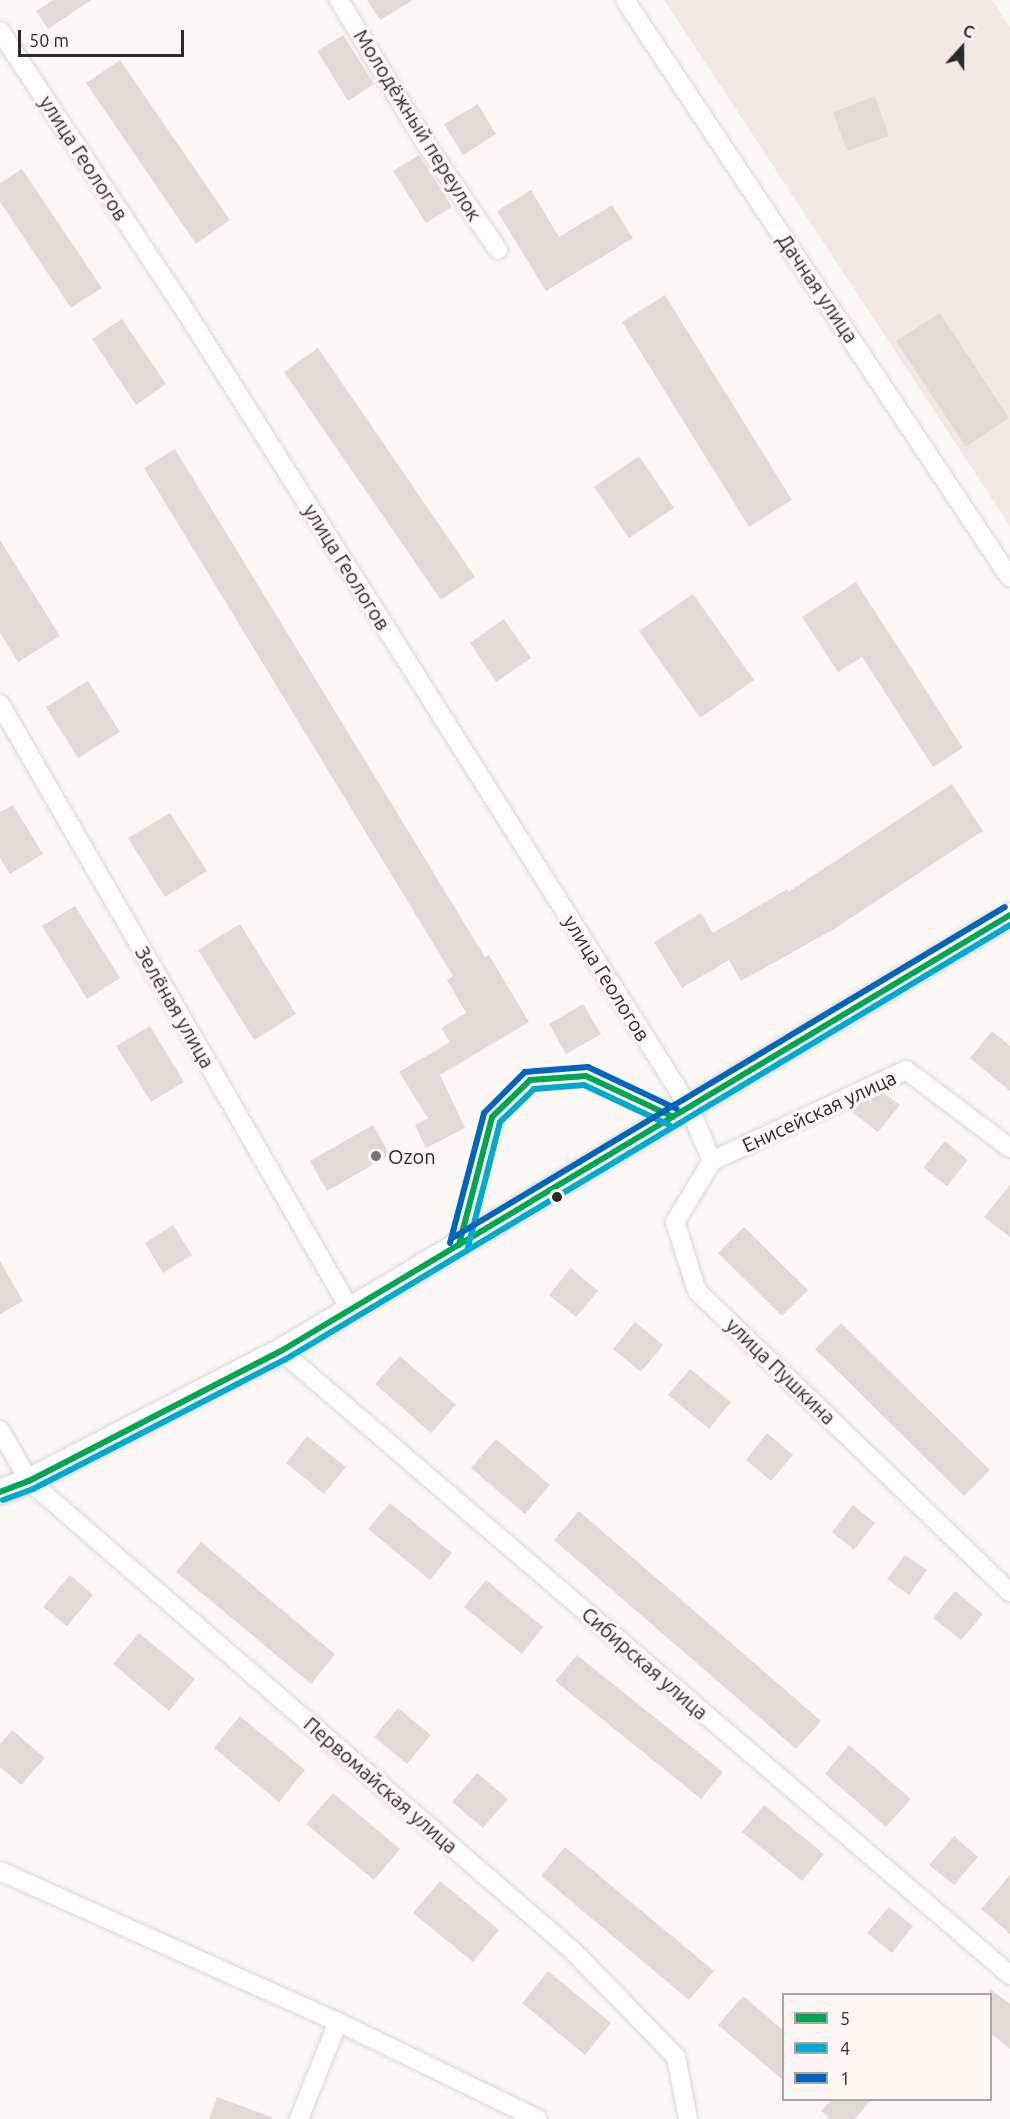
<!DOCTYPE html>
<meta charset="utf-8">
<style>
body{margin:0}
#map{position:relative;width:1010px;height:2119px;overflow:hidden;background:#fcf8f6;font-family:Ubuntu,sans-serif}
div>[style]{position:absolute}
.built>*{inset:0;background:#f3e9e4}
.building>*{inset:0;background:#e2dad4}
.roads{filter:drop-shadow(0 0 2px #d9d6d4) drop-shadow(0 0 2px #d9d6d4)}
.minor>*{height:18px;margin:-9px;padding:0 9px;transform-origin:9px;border-radius:9px;background:#fffefe}
.tertiary>*{height:24px;margin:-12px;padding:0 12px;transform-origin:12px;border-radius:12px;background:#fffefe}
.bus-1>*{height:6px;margin:-3px;padding:0 3px;transform-origin:3px;border-radius:3px;background:#00a651}
.bus-2>*{height:6px;margin:-3px;padding:0 3px;transform-origin:3px;border-radius:3px;background:#00a9ce}
.bus-3>*{height:6px;margin:-3px;padding:0 3px;transform-origin:3px;border-radius:3px;background:#0065bd}
.dots>*{width:16px;height:16px;translate:-50% -50%;box-sizing:border-box;border:3px solid #fef7f4;border-radius:50%}
span{translate:-50% -50%;white-space:nowrap;text-align:center;line-height:1.15;-webkit-text-stroke:6px #fef7f4;paint-order:stroke}
.street-label{font-size:20px;color:#2c2a28}
.poi-label{font-size:20px;color:#2c2a28}
.left{translate:0 -50%;text-align:left}
.legend{position:absolute;left:782px;top:1993px;width:210px;height:108px;box-sizing:border-box;background:#fef7f4;border:2px solid #aaa5a2;margin:0;padding:8px 10px;list-style:none;font-size:18px;color:#2c2a28}
.legend li{display:flex;align-items:center;gap:12px;height:30px}
.legend b{width:30px;border:2px solid #aaa5a2}
.north{position:absolute;left:932px;top:18px;width:60px;height:60px;-webkit-text-stroke:4px #fef7f4;paint-order:stroke;rotate:21deg;font-size:16px;font-weight:700;line-height:24px;text-align:center;color:#2c2a28}
.north::after{content:'';display:block;margin:auto;width:21px;height:27px;background:#2c2a28;clip-path:polygon(50% 0,100% 100%,50% 72%,0 100%)}
.scale{position:absolute;left:18px;top:30px;width:166px;height:27px;box-sizing:border-box;border:3px solid #2c2a28;border-top:0;padding-left:8px;font-size:18px;line-height:21px;white-space:nowrap;color:#2c2a28;-webkit-text-stroke:4px #fef7f4;paint-order:stroke}
</style>
<div id="map">
<div class="built">
<i style="clip-path:polygon(664px 0,992px 0,1010px 27px,1010px 526px)"></i>
</div>
<div class="building">
<i style="clip-path:polygon(53px 0,91px 0,48px 29px,36px 11px)"></i>
<i style="clip-path:polygon(367px 0,413px 0,380px 20px)"></i>
<i style="clip-path:polygon(343px 35px,374px 84px,348px 101px,317px 51px)"></i>
<i style="clip-path:polygon(120px 60px,230px 220px,196px 244px,86px 83px)"></i>
<i style="clip-path:polygon(875px 96px,889px 136px,847px 151px,833px 112px)"></i>
<i style="clip-path:polygon(478px 104px,496px 134px,463px 155px,444px 124px)"></i>
<i style="clip-path:polygon(419px 155px,452px 207px,426px 223px,393px 171px)"></i>
<i style="clip-path:polygon(22px 169px,102px 288px,71px 308px,0 202px,0 183px)"></i>
<i style="clip-path:polygon(531px 190px,559px 237px,612px 205px,633px 238px,546px 291px,497px 211px)"></i>
<i style="clip-path:polygon(665px 295px,792px 500px,749px 527px,622px 322px)"></i>
<i style="clip-path:polygon(940px 313px,1009px 418px,966px 447px,896px 341px)"></i>
<i style="clip-path:polygon(122px 319px,166px 384px,136px 405px,92px 339px)"></i>
<i style="clip-path:polygon(318px 348px,475px 577px,441px 600px,284px 372px)"></i>
<i style="clip-path:polygon(175px 449px,485px 957px,489px 955px,529px 1022px,440px 1075px,465px 1128px,426px 1148px,415px 1125px,428px 1118px,399px 1072px,450px 1042px,441px 1028px,466px 1013px,447px 980px,453px 976px,144px 468px)"></i>
<i style="clip-path:polygon(639px 456px,674px 508px,629px 538px,594px 487px)"></i>
<i style="clip-path:polygon(0 540px,60px 636px,18px 662px,0 633px)"></i>
<i style="clip-path:polygon(856px 582px,963px 748px,933px 767px,862px 657px,838px 672px,802px 617px)"></i>
<i style="clip-path:polygon(693px 594px,754px 680px,700px 718px,639px 631px)"></i>
<i style="clip-path:polygon(504px 619px,531px 658px,496px 682px,470px 643px)"></i>
<i style="clip-path:polygon(88px 681px,120px 732px,78px 758px,46px 707px)"></i>
<i style="clip-path:polygon(952px 784px,983px 831px,834px 929px,741px 981px,729px 960px,682px 988px,654px 942px,701px 913px,713px 933px,787px 889px,788px 892px)"></i>
<i style="clip-path:polygon(13px 805px,43px 854px,10px 874px,0 858px,0 812px)"></i>
<i style="clip-path:polygon(170px 813px,207px 871px,165px 897px,128px 838px)"></i>
<i style="clip-path:polygon(75px 906px,120px 978px,87px 999px,42px 926px)"></i>
<i style="clip-path:polygon(240px 924px,296px 1014px,254px 1040px,198px 950px)"></i>
<i style="clip-path:polygon(583px 1004px,601px 1034px,566px 1054px,549px 1024px)"></i>
<i style="clip-path:polygon(150px 1026px,184px 1082px,151px 1102px,116px 1046px)"></i>
<i style="clip-path:polygon(992px 1031px,1010px 1046px,1010px 1091px,970px 1058px)"></i>
<i style="clip-path:polygon(884px 1093px,900px 1105px,878px 1132px,853px 1113px,860px 1104px)"></i>
<i style="clip-path:polygon(373px 1125px,390px 1155px,327px 1191px,310px 1161px)"></i>
<i style="clip-path:polygon(945px 1141px,968px 1160px,947px 1186px,923px 1168px)"></i>
<i style="clip-path:polygon(1010px 1185px,1010px 1237px,984px 1217px)"></i>
<i style="clip-path:polygon(173px 1225px,192px 1255px,163px 1273px,145px 1243px)"></i>
<i style="clip-path:polygon(744px 1227px,808px 1290px,782px 1316px,718px 1253px)"></i>
<i style="clip-path:polygon(0 1261px,23px 1301px,0 1314px)"></i>
<i style="clip-path:polygon(571px 1268px,598px 1291px,576px 1317px,549px 1295px)"></i>
<i style="clip-path:polygon(635px 1322px,663px 1345px,641px 1372px,613px 1349px)"></i>
<i style="clip-path:polygon(841px 1323px,990px 1470px,964px 1496px,815px 1349px)"></i>
<i style="clip-path:polygon(400px 1356px,456px 1405px,431px 1433px,375px 1384px)"></i>
<i style="clip-path:polygon(690px 1369px,731px 1402px,709px 1429px,668px 1395px)"></i>
<i style="clip-path:polygon(767px 1433px,793px 1455px,771px 1481px,746px 1460px)"></i>
<i style="clip-path:polygon(307px 1436px,346px 1467px,324px 1494px,286px 1463px)"></i>
<i style="clip-path:polygon(496px 1439px,550px 1485px,525px 1514px,471px 1468px)"></i>
<i style="clip-path:polygon(390px 1503px,452px 1553px,430px 1580px,368px 1529px)"></i>
<i style="clip-path:polygon(853px 1505px,875px 1523px,854px 1550px,832px 1532px)"></i>
<i style="clip-path:polygon(579px 1511px,821px 1721px,796px 1749px,554px 1540px)"></i>
<i style="clip-path:polygon(201px 1542px,335px 1654px,311px 1684px,176px 1572px)"></i>
<i style="clip-path:polygon(905px 1555px,927px 1570px,909px 1595px,887px 1579px)"></i>
<i style="clip-path:polygon(70px 1575px,93px 1595px,67px 1626px,43px 1607px)"></i>
<i style="clip-path:polygon(486px 1580px,543px 1627px,522px 1654px,464px 1607px)"></i>
<i style="clip-path:polygon(955px 1591px,983px 1614px,961px 1640px,933px 1618px)"></i>
<i style="clip-path:polygon(139px 1633px,195px 1679px,169px 1711px,113px 1664px)"></i>
<i style="clip-path:polygon(577px 1655px,723px 1772px,701px 1799px,555px 1681px)"></i>
<i style="clip-path:polygon(398px 1708px,431px 1735px,407px 1764px,374px 1737px)"></i>
<i style="clip-path:polygon(240px 1716px,305px 1770px,279px 1802px,214px 1748px)"></i>
<i style="clip-path:polygon(12px 1730px,45px 1758px,21px 1785px,0 1767px,0 1744px)"></i>
<i style="clip-path:polygon(849px 1745px,911px 1799px,886px 1827px,825px 1774px)"></i>
<i style="clip-path:polygon(477px 1773px,508px 1799px,483px 1828px,452px 1802px)"></i>
<i style="clip-path:polygon(333px 1793px,400px 1849px,374px 1880px,306px 1824px)"></i>
<i style="clip-path:polygon(764px 1805px,824px 1854px,802px 1881px,742px 1832px)"></i>
<i style="clip-path:polygon(954px 1836px,978px 1857px,954px 1885px,929px 1865px)"></i>
<i style="clip-path:polygon(565px 1847px,714px 1971px,689px 2000px,541px 1876px)"></i>
<i style="clip-path:polygon(1010px 1875px,1010px 1934px,981px 1909px)"></i>
<i style="clip-path:polygon(440px 1881px,499px 1930px,473px 1962px,413px 1913px)"></i>
<i style="clip-path:polygon(889px 1907px,913px 1926px,892px 1953px,867px 1933px)"></i>
<i style="clip-path:polygon(548px 1971px,611px 2023px,585px 2055px,522px 2003px)"></i>
<i style="clip-path:polygon(990px 1989px,1010px 2004px,1010px 2049px,990px 2033px)"></i>
<i style="clip-path:polygon(743px 1996px,783px 2030px,783px 2080px,718px 2025px)"></i>
<i style="clip-path:polygon(217px 2097px,272px 2117px,272px 2119px,209px 2119px)"></i>
<i style="clip-path:polygon(831px 2100px,871px 2100px,855px 2119px,830px 2119px,821px 2111px)"></i>
</div>
<div class="roads">
<div class="minor">
<i style="left:339px;top:0;width:168px;rotate:58.9deg"></i>
<i style="left:426px;top:144px;width:128px;rotate:55.8deg"></i>
<i style="left:625px;top:0;width:694px;rotate:56.33deg"></i>
<i style="left:0;top:31px;width:328px;rotate:56.5deg"></i>
<i style="left:181px;top:304px;width:950px;rotate:57.68deg"></i>
<i style="left:689px;top:1107px;width:59px;rotate:66.9deg"></i>
<i style="left:712px;top:1161px;width:71px;rotate:121.2deg"></i>
<i style="left:675px;top:1222px;width:72px;rotate:72.3deg"></i>
<i style="left:697px;top:1291px;width:434px;rotate:43.9deg"></i>
<i style="left:0;top:704px;width:699px;rotate:59.95deg"></i>
<i style="left:712px;top:1161px;width:214px;rotate:-25.1deg"></i>
<i style="left:906px;top:1070px;width:130px;rotate:36.9deg"></i>
<i style="left:281px;top:1351px;width:960px;rotate:40.56deg"></i>
<i style="left:0;top:1430px;width:59px;rotate:60.4deg"></i>
<i style="left:29px;top:1481px;width:720px;rotate:40.83deg"></i>
<i style="left:574px;top:1952px;width:146px;rotate:45.8deg"></i>
<i style="left:676px;top:2057px;width:63px;rotate:79deg"></i>
<i style="left:0;top:1871px;width:370px;rotate:24.1deg"></i>
<i style="left:338px;top:2022px;width:222px;rotate:25.9deg"></i>
<i style="left:299px;top:2119px;width:105px;rotate:-68.1deg"></i>
</div>
<div class="tertiary">
<i style="left:0;top:1492px;width:31px;rotate:-21deg"></i>
<i style="left:29px;top:1481px;width:284px;rotate:-27.3deg"></i>
<i style="left:281px;top:1351px;width:849px;rotate:-30.88deg"></i>
</div>
</div>
<div class="bus-1">
<i style="left:459px;top:1245px;width:132px;rotate:-75.5deg"></i>
<i style="left:492px;top:1117px;width:53px;rotate:-44.2deg"></i>
<i style="left:530px;top:1080px;width:56px;rotate:-4.1deg"></i>
<i style="left:586px;top:1076px;width:96px;rotate:25.2deg"></i>
<i style="left:0;top:1492px;width:31px;rotate:-21deg"></i>
<i style="left:29px;top:1481px;width:284px;rotate:-27.3deg"></i>
<i style="left:281px;top:1351px;width:849px;rotate:-30.88deg"></i>
</div>
<div class="bus-2">
<i style="left:468px;top:1247px;width:129px;rotate:-75.6deg"></i>
<i style="left:500px;top:1122px;width:47px;rotate:-44.1deg"></i>
<i style="left:534px;top:1089px;width:50px;rotate:-4.6deg"></i>
<i style="left:584px;top:1085px;width:94px;rotate:25.2deg"></i>
<i style="left:3px;top:1500px;width:32px;rotate:-20deg"></i>
<i style="left:33px;top:1489px;width:284px;rotate:-27.2deg"></i>
<i style="left:286px;top:1359px;width:844px;rotate:-30.94deg"></i>
</div>
<div class="bus-3">
<i style="left:454px;top:1237px;width:642px;rotate:-30.92deg"></i>
<i style="left:450px;top:1243px;width:134px;rotate:-75.3deg"></i>
<i style="left:484px;top:1113px;width:58px;rotate:-45deg"></i>
<i style="left:525px;top:1072px;width:63px;rotate:-4.5deg"></i>
<i style="left:588px;top:1067px;width:98px;rotate:25.3deg"></i>
</div>
<div class="dots">
<i style="left:376px;top:1156px;background:#757270"></i>
<i style="left:557px;top:1197px;background:#2c2a28"></i>
</div>
<div class="street-label">
<span style="left:418px;top:125px;rotate:58deg">Молодёжный переулок</span>
<span style="left:84px;top:158px;rotate:57deg">улица Геологов</span>
<span style="left:818px;top:288px;rotate:56deg">Дачная улица</span>
<span style="left:347px;top:567px;rotate:58deg">улица Геологов</span>
<span style="left:607px;top:978px;rotate:58deg">улица Геологов</span>
<span style="left:175px;top:1007px;rotate:60deg">Зелёная улица</span>
<span style="left:819px;top:1111px;rotate:-25deg">Енисейская улица</span>
<span style="left:781px;top:1371px;rotate:44deg">улица Пушкина</span>
<span style="left:645px;top:1663px;rotate:41deg">Сибирская улица</span>
<span style="left:381px;top:1785px;rotate:41deg">Первомайская улица</span>
</div>
<div class="poi-label">
<span class="left" style="left:388px;top:1156px">Ozon</span>
</div>
<ul class="legend">
<li><b style="height:8px;background:#00a651"></b>5</li>
<li><b style="height:8px;background:#00a9ce"></b>4</li>
<li><b style="height:8px;background:#0065bd"></b>1</li>
</ul>
<div class="north">С</div>
<div class="scale">50 m</div>
</div>
